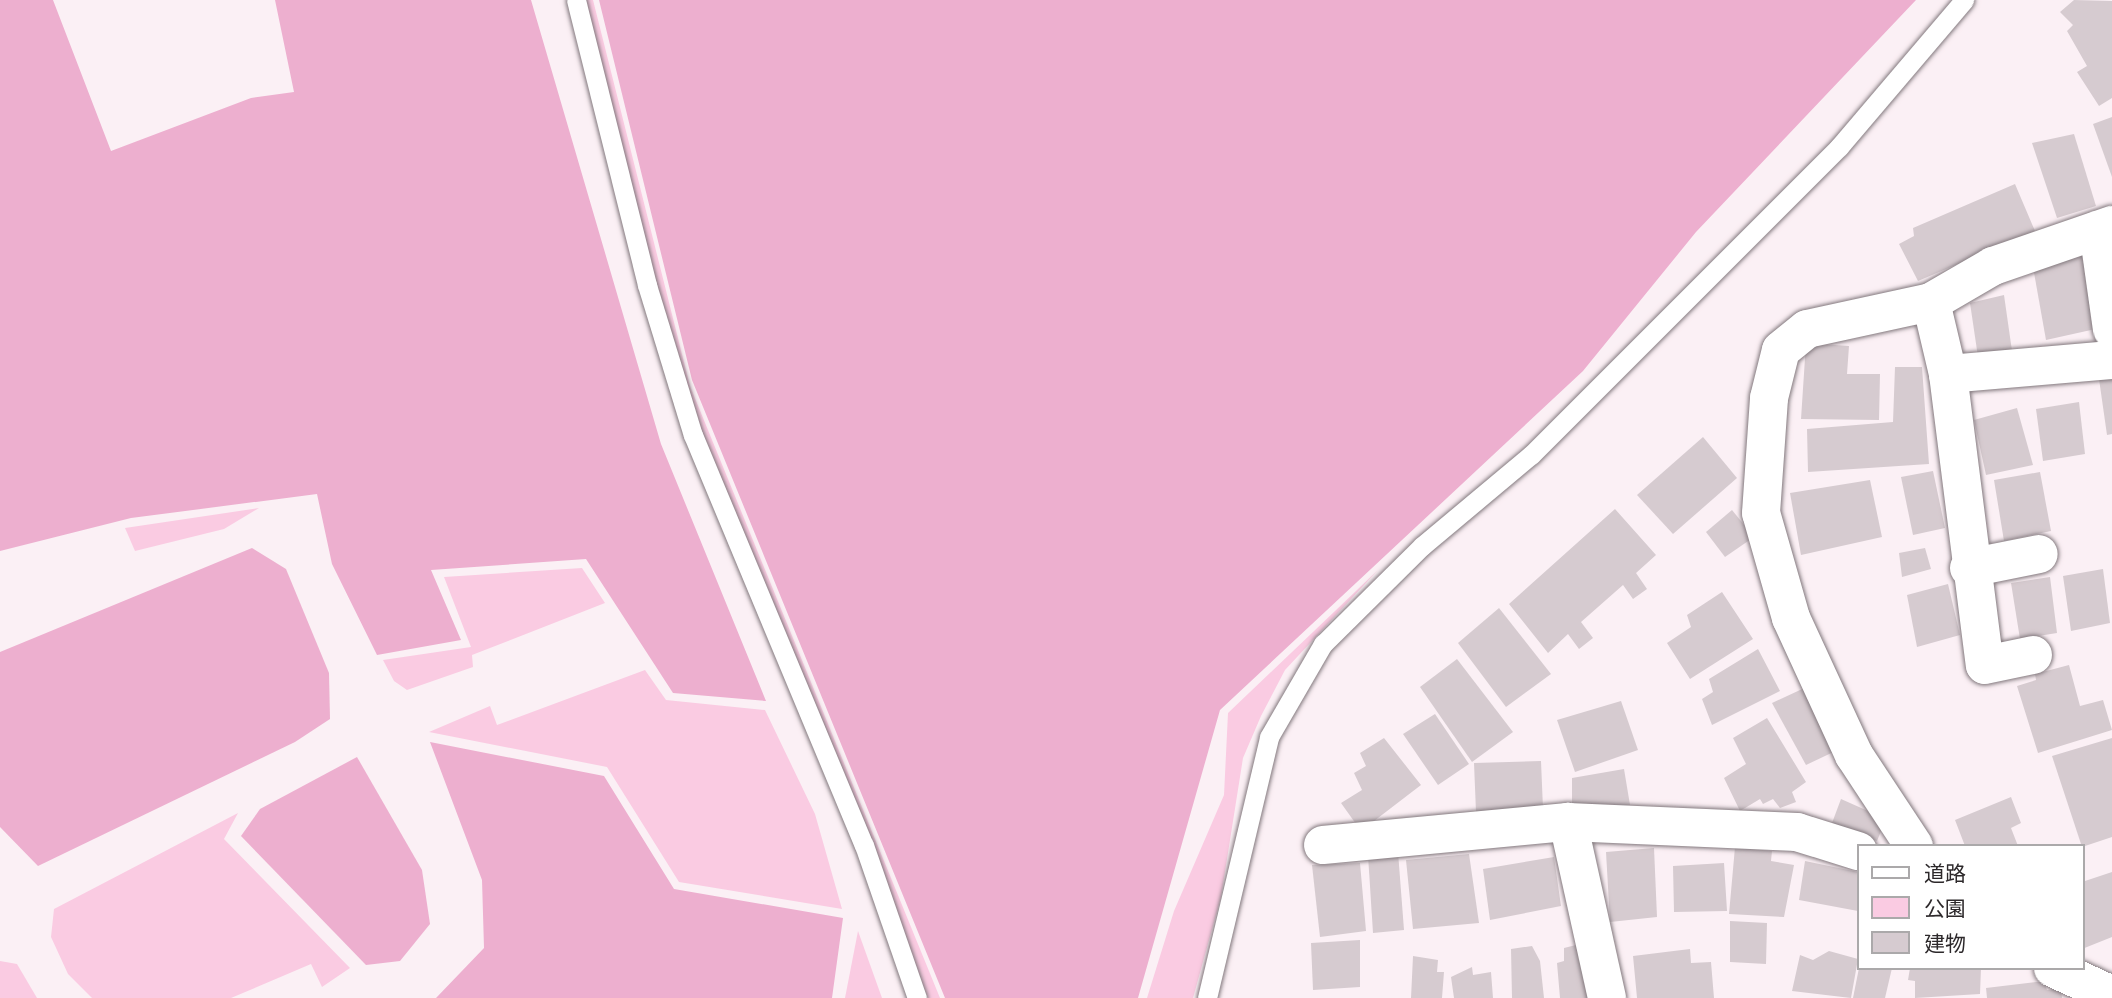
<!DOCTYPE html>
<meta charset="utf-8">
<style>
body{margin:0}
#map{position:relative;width:2112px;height:998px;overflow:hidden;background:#fbf0f5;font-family:"Titillium Web","Noto Sans JP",sans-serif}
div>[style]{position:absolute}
.green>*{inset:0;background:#facbe2}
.forest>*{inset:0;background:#edafcf}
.building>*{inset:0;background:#d6cbd0}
.roads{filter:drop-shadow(0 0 2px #82787d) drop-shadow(0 0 2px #82787d)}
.lane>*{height:19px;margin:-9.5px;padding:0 9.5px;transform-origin:9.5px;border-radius:9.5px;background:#fff}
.street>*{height:38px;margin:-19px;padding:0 19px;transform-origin:19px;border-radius:19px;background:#fff}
span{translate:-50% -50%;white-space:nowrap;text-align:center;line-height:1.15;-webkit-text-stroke:5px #fff;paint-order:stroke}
.legend{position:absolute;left:1857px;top:844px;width:228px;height:126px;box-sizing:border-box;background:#fff;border:2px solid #aba9aa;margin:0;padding:9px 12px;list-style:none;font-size:21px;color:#2d292b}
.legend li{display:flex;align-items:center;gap:14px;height:35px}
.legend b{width:35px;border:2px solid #aba9aa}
</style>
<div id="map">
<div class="green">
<i style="clip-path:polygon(585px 0,593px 0,690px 386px,940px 998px,928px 998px,838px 764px,710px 460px,644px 255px)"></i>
<i style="clip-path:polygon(259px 508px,224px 529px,135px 551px,125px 528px)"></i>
<i style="clip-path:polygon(582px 568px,605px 603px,472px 655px,473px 667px,407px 690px,394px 681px,383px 660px,471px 647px,444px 577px)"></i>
<i style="clip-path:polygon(1378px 570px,1285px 670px,1261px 716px,1243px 758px,1221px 897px,1193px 998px,1147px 998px,1174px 911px,1224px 795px,1228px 713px)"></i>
<i style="clip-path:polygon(645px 670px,666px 700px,765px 710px,815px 814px,842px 909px,679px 882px,607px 767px,429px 732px,490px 706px,497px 725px)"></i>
<i style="clip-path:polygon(238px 813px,224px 839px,350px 968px,322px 987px,311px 964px,231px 998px,92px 998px,68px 974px,51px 937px,54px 909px)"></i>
<i style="clip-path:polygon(858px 931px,882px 998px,845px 998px)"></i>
<i style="clip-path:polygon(0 961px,17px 964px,37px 998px,0 998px)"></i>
</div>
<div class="forest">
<i style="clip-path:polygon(0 0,53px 0,111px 151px,251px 98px,294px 92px,275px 0,531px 0,661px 444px,766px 701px,673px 693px,586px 559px,431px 570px,461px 640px,377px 655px,332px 564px,317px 494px,131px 518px,0 551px)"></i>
<i style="clip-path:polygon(599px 0,1916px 0,1696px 232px,1583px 371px,1220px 710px,1138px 998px,945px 998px,692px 380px)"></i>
<i style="clip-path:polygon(252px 548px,286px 569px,329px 673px,330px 719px,295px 742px,38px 866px,0 827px,0 652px)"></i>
<i style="clip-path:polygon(430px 742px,604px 776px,674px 889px,843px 918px,832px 998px,436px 998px,484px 948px,482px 880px)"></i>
<i style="clip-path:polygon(357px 757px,422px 870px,430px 924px,400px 961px,366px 965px,241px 836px,260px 809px)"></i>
</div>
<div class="building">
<i style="clip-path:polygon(2074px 0,2112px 1px,2112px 98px,2099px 106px,2077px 72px,2087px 66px,2067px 31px,2073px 25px,2060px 12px)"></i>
<i style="clip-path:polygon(2112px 117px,2112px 177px,2093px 124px)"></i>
<i style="clip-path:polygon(2074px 134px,2096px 206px,2057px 218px,2032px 143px)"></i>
<i style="clip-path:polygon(2015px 184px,2035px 231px,1918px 281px,1899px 244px,1914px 236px,1913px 228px)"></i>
<i style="clip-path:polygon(2087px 255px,2100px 328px,2046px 340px,2033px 267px)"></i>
<i style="clip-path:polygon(2004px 295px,2012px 351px,1978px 357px,1970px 303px)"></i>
<i style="clip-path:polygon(1806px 343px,1849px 346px,1847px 374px,1880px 374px,1879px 420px,1801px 419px)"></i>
<i style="clip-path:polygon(1895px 367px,1922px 367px,1929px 464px,1808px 472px,1807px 429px,1893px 422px)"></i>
<i style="clip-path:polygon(2112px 377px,2112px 434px,2107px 435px,2099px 379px)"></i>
<i style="clip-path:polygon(2079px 402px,2085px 454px,2043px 461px,2036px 409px)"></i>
<i style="clip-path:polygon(2017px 408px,2033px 465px,1986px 475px,1974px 420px)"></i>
<i style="clip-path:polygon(1703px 437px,1737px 478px,1673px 534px,1637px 495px)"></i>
<i style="clip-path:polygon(1933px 471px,1945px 528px,1913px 535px,1901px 477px)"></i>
<i style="clip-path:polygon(2040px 472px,2051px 531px,2004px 541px,1994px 480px)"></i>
<i style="clip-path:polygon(1870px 480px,1882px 537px,1801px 555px,1790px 493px)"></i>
<i style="clip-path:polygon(1615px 509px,1656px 555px,1636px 573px,1647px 589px,1633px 599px,1623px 585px,1581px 622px,1593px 638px,1579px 649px,1568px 634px,1548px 653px,1509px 604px)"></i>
<i style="clip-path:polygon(1732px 510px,1754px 537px,1725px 557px,1706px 532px)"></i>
<i style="clip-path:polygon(1925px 548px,1931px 569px,1902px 577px,1899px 553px)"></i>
<i style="clip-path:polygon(2103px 569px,2110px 623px,2071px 631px,2063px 576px)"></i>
<i style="clip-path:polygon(2050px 577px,2057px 633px,2020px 639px,2011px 583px)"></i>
<i style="clip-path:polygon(1948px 584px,1960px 635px,1917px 647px,1907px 595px)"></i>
<i style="clip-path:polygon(1722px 592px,1753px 639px,1690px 679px,1667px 643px,1691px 627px,1687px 615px)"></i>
<i style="clip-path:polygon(1499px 608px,1551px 674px,1506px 707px,1458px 643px)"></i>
<i style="clip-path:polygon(1758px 649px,1780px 691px,1712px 725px,1702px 699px,1713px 692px,1709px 679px)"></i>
<i style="clip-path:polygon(1457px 659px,1513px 732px,1472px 762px,1420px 687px)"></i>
<i style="clip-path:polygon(2069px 665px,2080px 706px,2103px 700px,2112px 730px,2038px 753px,2017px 686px,2036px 680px,2035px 674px)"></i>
<i style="clip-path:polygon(1813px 684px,1844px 747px,1806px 765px,1772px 703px)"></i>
<i style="clip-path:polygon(1621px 701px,1638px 750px,1575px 772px,1557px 720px)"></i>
<i style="clip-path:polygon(1435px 714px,1469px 764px,1438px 785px,1403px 734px)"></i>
<i style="clip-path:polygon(1767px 718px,1806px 782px,1792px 792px,1796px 802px,1780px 808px,1773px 799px,1763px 804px,1760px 799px,1740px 811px,1724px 778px,1746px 764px,1733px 738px)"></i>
<i style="clip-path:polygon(1384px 738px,1421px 785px,1361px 831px,1341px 803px,1362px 790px,1354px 773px,1366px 766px,1360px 753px)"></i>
<i style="clip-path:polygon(2112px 738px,2112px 837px,2082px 847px,2052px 756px)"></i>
<i style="clip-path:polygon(1541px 761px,1543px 809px,1476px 812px,1474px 763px)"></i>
<i style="clip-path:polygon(1624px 769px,1630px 805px,1572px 808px,1572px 778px)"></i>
<i style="clip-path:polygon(2011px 797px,2021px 823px,2011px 828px,2018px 846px,1965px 846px,1955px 820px)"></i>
<i style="clip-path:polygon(1841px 799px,1886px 819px,1877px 841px,1832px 823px)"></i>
<i style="clip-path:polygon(1735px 847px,1772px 851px,1771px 861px,1794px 865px,1784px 917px,1729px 914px)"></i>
<i style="clip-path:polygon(1654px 848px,1657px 917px,1610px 922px,1606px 852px)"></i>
<i style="clip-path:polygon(1398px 852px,1404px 930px,1373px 933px,1368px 855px)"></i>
<i style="clip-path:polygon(1469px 854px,1479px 923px,1413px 929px,1406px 860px)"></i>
<i style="clip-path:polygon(1554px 857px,1561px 906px,1490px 920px,1483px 869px)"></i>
<i style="clip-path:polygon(1805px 861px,1858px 872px,1858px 911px,1799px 900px)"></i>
<i style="clip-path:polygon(1360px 863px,1366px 931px,1320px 937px,1312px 865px)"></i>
<i style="clip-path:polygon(1724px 863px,1727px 911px,1674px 912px,1673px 866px)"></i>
<i style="clip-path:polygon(2112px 872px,2112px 937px,2082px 949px,2082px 882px)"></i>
<i style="clip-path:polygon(1730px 921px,1767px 923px,1766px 964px,1730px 962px)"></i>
<i style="clip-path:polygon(1360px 940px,1360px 987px,1313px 990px,1311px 943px)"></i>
<i style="clip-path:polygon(1584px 943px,1593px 998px,1560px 998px,1557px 963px,1564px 961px,1564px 948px)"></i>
<i style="clip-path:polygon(1532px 946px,1540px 961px,1544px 998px,1512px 998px,1511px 949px)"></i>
<i style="clip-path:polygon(1690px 949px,1691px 963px,1711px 962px,1714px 998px,1637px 998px,1633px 956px)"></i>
<i style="clip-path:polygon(1829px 951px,1858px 959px,1851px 998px,1792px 991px,1800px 955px,1813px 960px)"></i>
<i style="clip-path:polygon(1413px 956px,1438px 960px,1437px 972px,1444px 972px,1442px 998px,1411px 998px)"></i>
<i style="clip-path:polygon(1472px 967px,1473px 975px,1491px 972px,1493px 998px,1454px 998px,1451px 977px)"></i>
<i style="clip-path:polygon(1859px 968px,1892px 968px,1885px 998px,1853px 998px)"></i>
<i style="clip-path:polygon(1910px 968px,1981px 968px,1980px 994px,1915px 998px,1915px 981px,1908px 980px)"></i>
<i style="clip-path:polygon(2044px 981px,2047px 990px,2061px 988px,2062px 998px,1987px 998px,1986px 988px)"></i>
</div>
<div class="roads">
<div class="lane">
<i style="left:576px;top:0;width:294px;rotate:76deg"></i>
<i style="left:647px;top:285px;width:157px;rotate:73deg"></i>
<i style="left:693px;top:435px;width:444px;rotate:67.4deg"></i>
<i style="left:864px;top:845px;width:162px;rotate:70.9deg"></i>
<i style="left:1207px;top:998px;width:268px;rotate:-76.6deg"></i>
<i style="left:1269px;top:737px;width:108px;rotate:-59.9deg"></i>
<i style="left:1323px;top:644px;width:139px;rotate:-44.7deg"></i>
<i style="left:1422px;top:546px;width:142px;rotate:-39.9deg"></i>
<i style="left:1531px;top:455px;width:436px;rotate:-45deg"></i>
<i style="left:1839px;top:147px;width:193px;rotate:-49.6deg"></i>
</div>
<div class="street">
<i style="left:2098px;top:230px;width:100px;rotate:82deg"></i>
<i style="left:1931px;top:302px;width:74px;rotate:76.7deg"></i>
<i style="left:1948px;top:374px;width:293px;rotate:82.8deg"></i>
<i style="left:1985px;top:665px;width:49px;rotate:-11.8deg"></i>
<i style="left:1948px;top:374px;width:165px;rotate:-4.9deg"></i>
<i style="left:1969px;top:568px;width:71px;rotate:-11.3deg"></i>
<i style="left:1568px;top:822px;width:229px;rotate:2.5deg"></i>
<i style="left:1797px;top:832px;width:64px;rotate:17.3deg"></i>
<i style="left:1323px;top:845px;width:246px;rotate:-5.4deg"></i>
<i style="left:1568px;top:822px;width:180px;rotate:77.5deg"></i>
<i style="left:1914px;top:846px;width:109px;rotate:-123.4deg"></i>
<i style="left:1854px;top:755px;width:151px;rotate:-114.7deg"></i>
<i style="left:1791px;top:618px;width:109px;rotate:-105.9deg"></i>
<i style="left:1761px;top:513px;width:115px;rotate:-86deg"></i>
<i style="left:1769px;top:398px;width:49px;rotate:-76deg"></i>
<i style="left:1781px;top:350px;width:33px;rotate:-39deg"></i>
<i style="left:1807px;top:329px;width:127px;rotate:-12.3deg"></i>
<i style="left:1931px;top:302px;width:72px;rotate:-30.1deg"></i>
<i style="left:1993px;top:266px;width:126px;rotate:-19deg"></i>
<i style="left:2053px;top:968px;width:65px;rotate:24.6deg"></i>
</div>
</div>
<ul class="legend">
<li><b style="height:9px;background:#fff"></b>道路</li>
<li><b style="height:19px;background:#facbe2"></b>公園</li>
<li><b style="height:19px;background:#d6cbd0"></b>建物</li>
</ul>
</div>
